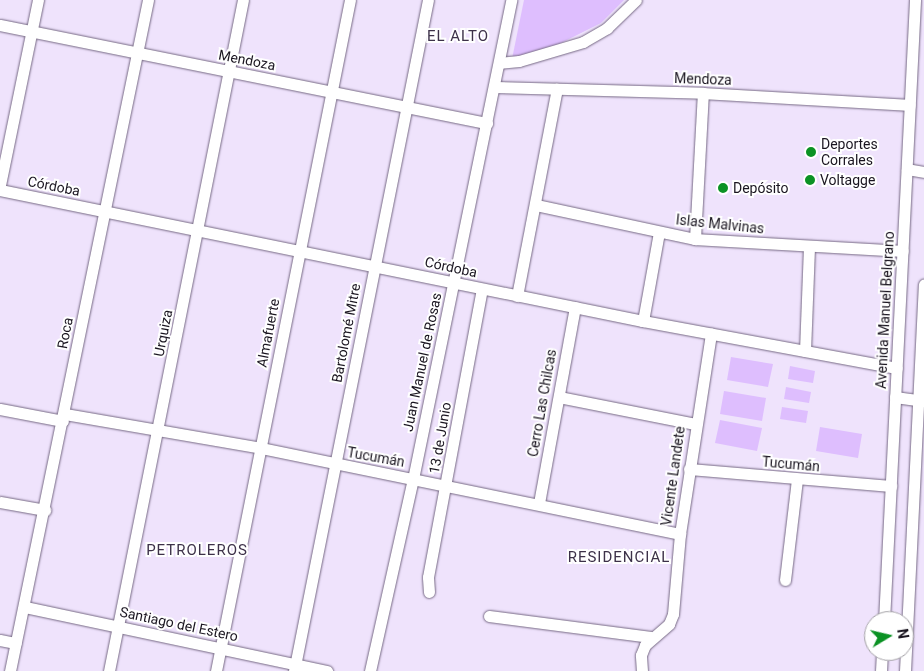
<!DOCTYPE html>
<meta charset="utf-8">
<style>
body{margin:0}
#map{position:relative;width:924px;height:671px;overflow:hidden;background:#efe3fc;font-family:Roboto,sans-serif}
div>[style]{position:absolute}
.green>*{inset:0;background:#debefe}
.roads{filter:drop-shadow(0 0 1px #766984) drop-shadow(0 0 1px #766984)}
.minor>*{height:11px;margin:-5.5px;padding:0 5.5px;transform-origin:5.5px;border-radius:5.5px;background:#fff}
.dots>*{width:14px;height:14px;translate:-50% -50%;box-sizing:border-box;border:2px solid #fff;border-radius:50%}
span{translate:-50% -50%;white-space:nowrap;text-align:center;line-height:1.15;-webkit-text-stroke:4px #fff;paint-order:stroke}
.street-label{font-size:14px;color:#1a1520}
.poi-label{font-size:14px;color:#1a1520}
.left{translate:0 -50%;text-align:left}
.neighbourhood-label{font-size:15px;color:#3d3149;letter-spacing:1px}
.north{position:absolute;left:864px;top:611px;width:50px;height:50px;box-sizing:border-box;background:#fff;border:1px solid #a3a1a6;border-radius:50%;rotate:81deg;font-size:14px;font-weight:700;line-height:20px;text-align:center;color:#1a1520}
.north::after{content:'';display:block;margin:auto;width:18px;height:22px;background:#0b9224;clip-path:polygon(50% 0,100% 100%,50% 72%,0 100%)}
</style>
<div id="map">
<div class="green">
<i style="clip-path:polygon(524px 0,624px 0,601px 23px,551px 48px,512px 59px)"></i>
<i style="clip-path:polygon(731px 357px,773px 364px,768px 387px,727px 380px)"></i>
<i style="clip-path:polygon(790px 366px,815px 371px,813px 383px,788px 379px)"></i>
<i style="clip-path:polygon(786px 387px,811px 392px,809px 403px,784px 399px)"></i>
<i style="clip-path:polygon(724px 391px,766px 398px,762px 421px,720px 414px)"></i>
<i style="clip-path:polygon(782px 407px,808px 411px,806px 423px,780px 419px)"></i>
<i style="clip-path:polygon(720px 420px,762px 428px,757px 451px,715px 443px)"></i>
<i style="clip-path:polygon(820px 427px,862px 434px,858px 458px,816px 451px)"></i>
</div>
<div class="roads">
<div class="minor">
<i style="left:0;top:25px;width:497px;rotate:11.4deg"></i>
<i style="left:499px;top:63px;width:20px;rotate:-6deg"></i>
<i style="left:519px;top:61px;width:67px;rotate:-16.5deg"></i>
<i style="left:583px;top:42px;width:28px;rotate:-30deg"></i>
<i style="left:607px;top:28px;width:40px;rotate:-44deg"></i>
<i style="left:494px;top:87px;width:209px;rotate:1.6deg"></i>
<i style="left:703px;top:93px;width:207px;rotate:3.3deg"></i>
<i style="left:907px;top:169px;width:17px;rotate:10deg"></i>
<i style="left:0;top:185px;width:189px;rotate:-78.4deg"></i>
<i style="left:0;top:190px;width:656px;rotate:11.52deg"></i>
<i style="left:643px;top:321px;width:258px;rotate:10.5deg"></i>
<i style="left:536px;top:205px;width:163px;rotate:12.1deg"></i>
<i style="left:695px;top:239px;width:208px;rotate:3.3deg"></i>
<i style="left:695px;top:239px;width:146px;rotate:-86.9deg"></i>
<i style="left:517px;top:296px;width:211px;rotate:-79.1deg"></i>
<i style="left:643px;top:321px;width:90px;rotate:-79.8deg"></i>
<i style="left:805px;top:351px;width:104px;rotate:-87.8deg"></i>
<i style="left:559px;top:397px;width:139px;rotate:11.2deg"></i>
<i style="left:895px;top:397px;width:29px;rotate:8deg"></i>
<i style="left:0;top:409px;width:64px;rotate:10.8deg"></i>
<i style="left:65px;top:414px;width:199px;rotate:9.8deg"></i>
<i style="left:261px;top:448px;width:428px;rotate:11.6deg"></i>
<i style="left:689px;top:469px;width:203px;rotate:4.8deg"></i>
<i style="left:0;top:502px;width:46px;rotate:10.1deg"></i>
<i style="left:539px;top:503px;width:199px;rotate:-79.6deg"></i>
<i style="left:785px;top:580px;width:101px;rotate:-83.2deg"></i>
<i style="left:429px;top:592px;width:15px;rotate:-94deg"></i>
<i style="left:428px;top:577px;width:293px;rotate:-79.4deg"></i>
<i style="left:25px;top:607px;width:309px;rotate:12deg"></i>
<i style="left:489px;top:616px;width:163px;rotate:7.4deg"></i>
<i style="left:884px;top:621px;width:622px;rotate:-87.14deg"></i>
<i style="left:0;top:640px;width:16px;rotate:11deg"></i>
<i style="left:10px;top:671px;width:685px;rotate:-78.38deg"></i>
<i style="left:109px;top:671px;width:684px;rotate:-78.71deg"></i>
<i style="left:216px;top:671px;width:684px;rotate:-78.71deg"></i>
<i style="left:294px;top:671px;width:684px;rotate:-78.71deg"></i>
<i style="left:370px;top:671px;width:197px;rotate:-77.4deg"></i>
<i style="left:413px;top:479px;width:489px;rotate:-78.4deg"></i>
<i style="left:642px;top:671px;width:16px;rotate:-94deg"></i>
<i style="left:641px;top:655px;width:11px;rotate:-68deg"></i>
<i style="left:645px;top:645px;width:32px;rotate:-41deg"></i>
<i style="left:669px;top:624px;width:11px;rotate:-68deg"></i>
<i style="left:673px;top:614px;width:80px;rotate:-85deg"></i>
<i style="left:680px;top:534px;width:203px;rotate:-81.2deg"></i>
<i style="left:881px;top:671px;width:20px;rotate:-87deg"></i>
<i style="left:905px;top:671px;width:387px;rotate:-87.2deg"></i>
</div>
</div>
<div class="dots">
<i style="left:811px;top:152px;background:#0b9224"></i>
<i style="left:810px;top:180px;background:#0b9224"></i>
<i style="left:723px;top:188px;background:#0b9224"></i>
</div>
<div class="street-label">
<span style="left:247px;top:60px;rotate:11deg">Mendoza</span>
<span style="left:703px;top:79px;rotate:2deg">Mendoza</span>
<span style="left:54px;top:186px;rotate:11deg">Córdoba</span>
<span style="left:720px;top:224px;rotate:6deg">Islas Malvinas</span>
<span style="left:451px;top:267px;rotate:12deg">Córdoba</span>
<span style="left:885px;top:310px;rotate:-87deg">Avenida Manuel Belgrano</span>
<span style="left:65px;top:333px;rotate:-79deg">Roca</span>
<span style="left:163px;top:333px;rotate:-79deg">Urquiza</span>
<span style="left:268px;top:333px;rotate:-79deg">Almafuerte</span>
<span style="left:346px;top:333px;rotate:-79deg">Bartolomé Mitre</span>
<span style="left:422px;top:362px;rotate:-78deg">Juan Manuel de Rosas</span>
<span style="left:542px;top:403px;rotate:-80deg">Cerro Las Chilcas</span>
<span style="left:440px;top:438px;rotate:-80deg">13 de Junio</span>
<span style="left:376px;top:457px;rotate:10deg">Tucumán</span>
<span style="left:791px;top:464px;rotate:5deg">Tucumán</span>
<span style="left:673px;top:476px;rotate:-82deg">Vicente Landete</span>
<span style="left:179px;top:624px;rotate:12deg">Santiago del Estero</span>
</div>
<div class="poi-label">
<span class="left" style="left:821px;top:152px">Deportes<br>Corrales</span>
<span class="left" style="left:820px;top:180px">Voltagge</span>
<span class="left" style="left:733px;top:188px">Depósito</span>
</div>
<div class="neighbourhood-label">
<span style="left:458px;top:37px">EL ALTO</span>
<span style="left:197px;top:551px">PETROLEROS</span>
<span style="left:619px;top:558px">RESIDENCIAL</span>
</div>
<div class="north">N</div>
</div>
